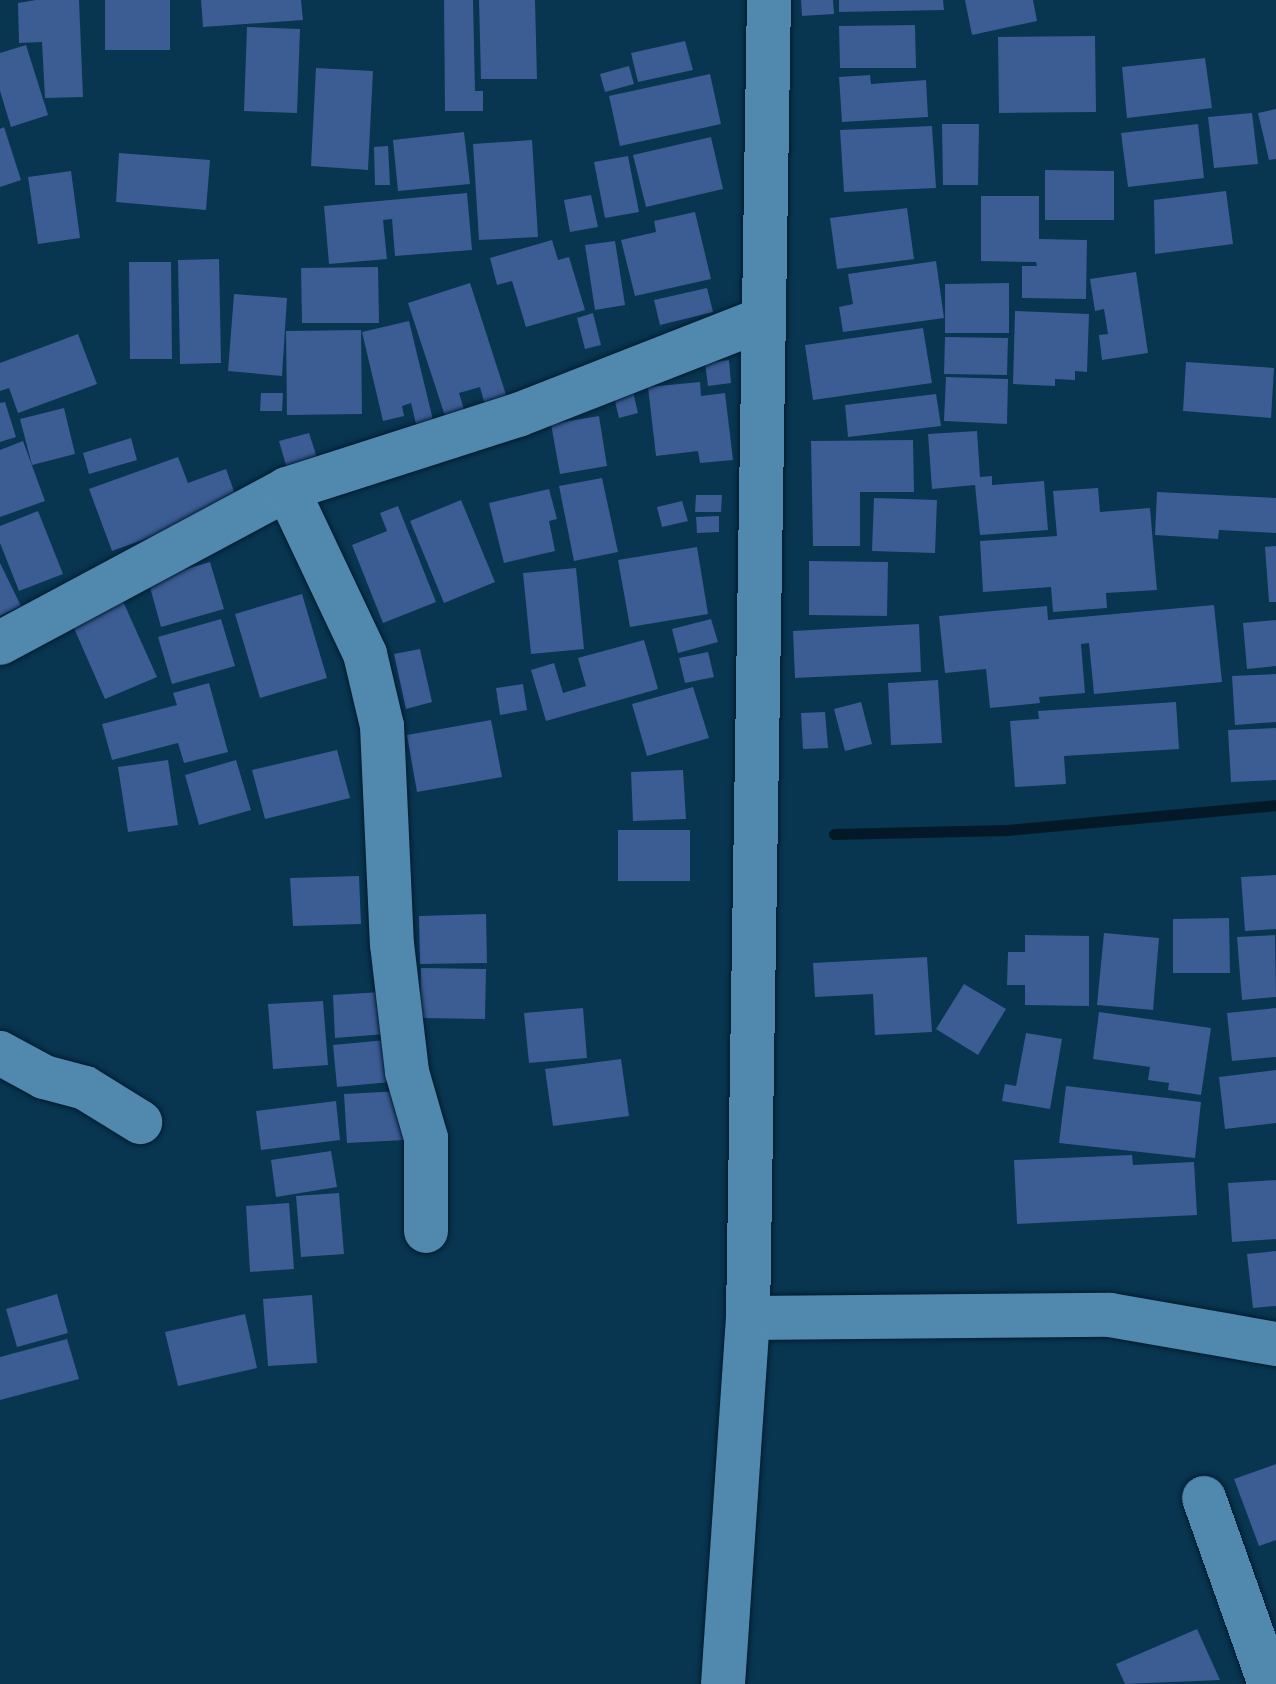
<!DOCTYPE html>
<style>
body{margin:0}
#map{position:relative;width:1276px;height:1684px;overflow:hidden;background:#08354f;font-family:"Public Sans",sans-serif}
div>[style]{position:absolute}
.stream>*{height:11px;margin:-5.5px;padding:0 5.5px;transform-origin:5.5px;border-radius:5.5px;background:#041927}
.building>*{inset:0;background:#3c5c94}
.roads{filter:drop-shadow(0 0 2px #001b2e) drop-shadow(0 0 2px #001b2e)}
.minor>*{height:44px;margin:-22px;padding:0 22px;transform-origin:22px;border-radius:22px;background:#5188ae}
span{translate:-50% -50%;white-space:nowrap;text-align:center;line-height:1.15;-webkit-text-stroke:6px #051b2a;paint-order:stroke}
</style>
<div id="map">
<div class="stream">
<i style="left:834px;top:834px;width:173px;rotate:-1.3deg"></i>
<i style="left:1007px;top:830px;width:270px;rotate:-5.3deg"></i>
</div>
<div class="building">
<i style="clip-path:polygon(36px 0,79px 0,83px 97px,45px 98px,42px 42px,19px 43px,18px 3px)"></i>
<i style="clip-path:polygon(105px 0,170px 0,170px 50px,105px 50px)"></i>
<i style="clip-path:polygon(201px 0,301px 0,303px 20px,203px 27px)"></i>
<i style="clip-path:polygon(444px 0,473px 0,475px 91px,483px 91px,483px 111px,445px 111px)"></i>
<i style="clip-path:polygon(479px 0,535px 0,537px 79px,481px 79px)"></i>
<i style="clip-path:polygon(801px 0,833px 0,834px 14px,802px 16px)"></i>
<i style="clip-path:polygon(839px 0,943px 0,944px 10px,839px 12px)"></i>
<i style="clip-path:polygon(965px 0,1033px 0,1037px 21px,972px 35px)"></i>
<i style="clip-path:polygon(915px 25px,916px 68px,840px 68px,839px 26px)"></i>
<i style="clip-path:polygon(247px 27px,300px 29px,297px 113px,244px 111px)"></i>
<i style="clip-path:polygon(1095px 36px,1096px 112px,999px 113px,998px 37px)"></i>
<i style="clip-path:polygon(685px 41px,693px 70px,638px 82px,631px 53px)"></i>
<i style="clip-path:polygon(26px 45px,48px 115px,11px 127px,0 91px,0 53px)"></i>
<i style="clip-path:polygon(1205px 58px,1212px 108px,1127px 118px,1122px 67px)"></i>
<i style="clip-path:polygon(629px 66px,634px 84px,605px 92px,600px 74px)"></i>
<i style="clip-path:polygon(316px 68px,373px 71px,368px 170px,311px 166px)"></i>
<i style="clip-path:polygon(710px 74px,721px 124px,620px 146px,609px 96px)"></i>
<i style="clip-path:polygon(870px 75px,871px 84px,926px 80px,928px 117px,842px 122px,839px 77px)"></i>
<i style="clip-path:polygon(1276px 109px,1276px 159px,1269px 160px,1258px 113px)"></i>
<i style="clip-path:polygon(1252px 113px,1258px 164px,1214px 168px,1208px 117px)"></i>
<i style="clip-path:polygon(942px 124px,979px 124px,978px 185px,943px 185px)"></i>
<i style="clip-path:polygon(1198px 124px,1204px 178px,1128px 187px,1121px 133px)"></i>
<i style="clip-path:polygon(932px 126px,936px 188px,844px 192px,840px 130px)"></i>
<i style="clip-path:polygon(4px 127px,21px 180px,0 187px,0 129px)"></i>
<i style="clip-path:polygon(464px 132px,470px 184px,398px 191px,393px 140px)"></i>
<i style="clip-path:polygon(711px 137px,723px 189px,646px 207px,633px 155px)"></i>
<i style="clip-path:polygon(532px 140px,538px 237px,479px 240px,473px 144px)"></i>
<i style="clip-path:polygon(388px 146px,390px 185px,375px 185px,374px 147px)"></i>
<i style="clip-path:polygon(119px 153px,210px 160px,206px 210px,116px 202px)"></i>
<i style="clip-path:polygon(628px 156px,639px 212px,605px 218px,594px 162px)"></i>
<i style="clip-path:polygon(1045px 170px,1114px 171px,1114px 220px,1045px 220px)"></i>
<i style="clip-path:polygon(71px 171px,80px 238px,38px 244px,28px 177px)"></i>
<i style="clip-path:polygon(1226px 191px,1233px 244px,1155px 254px,1154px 200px)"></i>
<i style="clip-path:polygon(467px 193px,472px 250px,395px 256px,392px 219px,383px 220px,387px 259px,329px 264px,324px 206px)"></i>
<i style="clip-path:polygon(591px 195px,598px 227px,570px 232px,564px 200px)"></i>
<i style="clip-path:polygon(981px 196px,1039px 196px,1039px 239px,1087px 240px,1086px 299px,1022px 298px,1022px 266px,1037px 266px,1036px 262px,981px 261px)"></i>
<i style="clip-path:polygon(907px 208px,914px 259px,837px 269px,830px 218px)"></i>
<i style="clip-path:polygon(695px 212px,711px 279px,635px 296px,621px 240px,656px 232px,654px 221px)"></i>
<i style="clip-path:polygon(552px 240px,558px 260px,569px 257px,585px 310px,526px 327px,512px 281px,497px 285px,490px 258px)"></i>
<i style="clip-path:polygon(615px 241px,625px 305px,595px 310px,585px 245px)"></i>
<i style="clip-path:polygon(219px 259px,221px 363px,180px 364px,178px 260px)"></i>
<i style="clip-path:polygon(936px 261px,944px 318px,843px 332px,839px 307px,853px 304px,848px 274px)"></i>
<i style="clip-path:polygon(129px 262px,171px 262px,172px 359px,130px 359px)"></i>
<i style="clip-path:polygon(378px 267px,379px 323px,302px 323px,301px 268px)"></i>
<i style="clip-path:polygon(1136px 272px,1148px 353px,1102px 360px,1099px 335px,1108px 334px,1104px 309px,1095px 311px,1090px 279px)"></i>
<i style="clip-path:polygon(470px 283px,507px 398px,485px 405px,480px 387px,459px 393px,465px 413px,446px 419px,408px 303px)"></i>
<i style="clip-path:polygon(1009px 283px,1009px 333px,945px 333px,945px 284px)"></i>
<i style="clip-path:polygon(707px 288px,713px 312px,660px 325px,654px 300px)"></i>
<i style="clip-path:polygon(234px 294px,287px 298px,282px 376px,228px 371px)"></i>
<i style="clip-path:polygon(1015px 311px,1089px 314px,1087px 372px,1075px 371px,1075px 380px,1055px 379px,1055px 386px,1013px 384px)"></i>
<i style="clip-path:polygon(593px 313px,601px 345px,585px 349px,577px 318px)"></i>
<i style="clip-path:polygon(409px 321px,433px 420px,416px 424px,411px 403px,402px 406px,404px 416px,383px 421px,362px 332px)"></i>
<i style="clip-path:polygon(923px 328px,932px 383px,813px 400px,805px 345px)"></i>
<i style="clip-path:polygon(361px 330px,362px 414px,287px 415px,286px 331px)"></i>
<i style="clip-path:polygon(78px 334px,97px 384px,18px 413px,9px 388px,0 391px,0 363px)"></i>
<i style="clip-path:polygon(945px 337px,1008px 338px,1007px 375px,944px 374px)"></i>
<i style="clip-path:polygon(729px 360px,731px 383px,708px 386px,705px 363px)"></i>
<i style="clip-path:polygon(1186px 362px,1274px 368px,1271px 418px,1183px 411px)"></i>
<i style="clip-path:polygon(946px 377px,1008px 379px,1007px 424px,944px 421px)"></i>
<i style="clip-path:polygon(700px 382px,701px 396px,725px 393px,733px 460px,700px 463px,698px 451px,656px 456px,648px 387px)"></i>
<i style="clip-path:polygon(633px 392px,638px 413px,619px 418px,614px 397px)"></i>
<i style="clip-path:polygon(261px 393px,283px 393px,282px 411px,260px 411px)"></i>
<i style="clip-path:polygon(936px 394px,941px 426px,848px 437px,845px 405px)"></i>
<i style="clip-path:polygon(5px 402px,16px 437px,0 442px,0 403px)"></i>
<i style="clip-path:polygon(64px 408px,75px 454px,32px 465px,20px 419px)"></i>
<i style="clip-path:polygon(599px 416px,607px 466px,560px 474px,551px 424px)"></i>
<i style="clip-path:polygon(977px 431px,980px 477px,992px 476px,992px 485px,1044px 481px,1048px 530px,980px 535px,975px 485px,932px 489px,928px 434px)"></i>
<i style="clip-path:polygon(309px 433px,319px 464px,288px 472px,279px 441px)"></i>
<i style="clip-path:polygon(131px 438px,137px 460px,89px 474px,83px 453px)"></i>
<i style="clip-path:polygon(913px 440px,914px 492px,860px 492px,860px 546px,813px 546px,811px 441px)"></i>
<i style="clip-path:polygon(23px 441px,45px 501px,0 517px,0 450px)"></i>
<i style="clip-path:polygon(178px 457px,188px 483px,226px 469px,239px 505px,112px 551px,89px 489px)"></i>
<i style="clip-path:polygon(602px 478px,618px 552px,574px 561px,559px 486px)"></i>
<i style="clip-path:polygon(1098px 488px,1100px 512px,1150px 508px,1157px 590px,1106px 593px,1107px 608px,1053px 612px,1051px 587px,983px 592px,980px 541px,1057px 536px,1053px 491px)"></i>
<i style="clip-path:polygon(549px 489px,557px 519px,549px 521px,555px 551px,504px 563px,489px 503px)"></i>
<i style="clip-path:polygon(1157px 492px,1276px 498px,1276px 533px,1219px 530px,1218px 539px,1155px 535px)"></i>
<i style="clip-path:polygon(696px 495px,722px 495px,721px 512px,695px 512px)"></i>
<i style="clip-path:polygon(874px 498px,937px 500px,935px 553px,872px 551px)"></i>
<i style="clip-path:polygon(461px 500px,495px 582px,444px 603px,410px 521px)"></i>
<i style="clip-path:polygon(682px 501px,688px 521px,662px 527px,657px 507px)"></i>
<i style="clip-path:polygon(398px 506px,436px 602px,383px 623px,352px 545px,387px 531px,380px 513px)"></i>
<i style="clip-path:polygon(38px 511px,63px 574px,19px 591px,0 543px,0 526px)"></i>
<i style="clip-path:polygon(719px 516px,719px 532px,697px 533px,696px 517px)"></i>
<i style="clip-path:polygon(1276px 546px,1276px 602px,1269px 602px,1265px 547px)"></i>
<i style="clip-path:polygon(697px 547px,708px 614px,630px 627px,618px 560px)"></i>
<i style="clip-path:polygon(809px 561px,888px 562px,887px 616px,809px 615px)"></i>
<i style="clip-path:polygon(210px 562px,224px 609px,161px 627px,148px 580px)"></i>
<i style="clip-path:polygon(0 563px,21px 606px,0 616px)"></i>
<i style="clip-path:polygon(576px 568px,584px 649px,531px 654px,523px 573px)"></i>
<i style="clip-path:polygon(302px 594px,327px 678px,260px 698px,235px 614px)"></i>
<i style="clip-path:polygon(121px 597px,157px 677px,105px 699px,70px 619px)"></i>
<i style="clip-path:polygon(1214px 605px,1222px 682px,1094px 694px,1089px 643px,1081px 644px,1085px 693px,1039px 697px,1040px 703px,990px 708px,986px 669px,945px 673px,939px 616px,1047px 606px,1048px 620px)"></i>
<i style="clip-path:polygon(221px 619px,235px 666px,172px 684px,158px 637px)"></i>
<i style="clip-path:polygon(711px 619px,718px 642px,678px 653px,672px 629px)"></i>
<i style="clip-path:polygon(1276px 620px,1276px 666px,1247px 669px,1243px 623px)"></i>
<i style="clip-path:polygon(919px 624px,921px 672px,795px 678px,793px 631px)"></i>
<i style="clip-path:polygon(644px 640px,658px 689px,546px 721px,531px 670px,554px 663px,563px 693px,586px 686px,578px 658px)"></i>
<i style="clip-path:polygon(420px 649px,432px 702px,406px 709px,394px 654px)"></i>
<i style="clip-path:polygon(708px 652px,714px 677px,685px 683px,679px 658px)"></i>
<i style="clip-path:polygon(1276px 674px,1276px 722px,1235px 725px,1232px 676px)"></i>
<i style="clip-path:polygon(938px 680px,942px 743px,891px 745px,888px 683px)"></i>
<i style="clip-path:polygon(209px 683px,228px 752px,184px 763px,178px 743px,112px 760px,102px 724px,177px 705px,173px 693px)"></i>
<i style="clip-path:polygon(523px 684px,527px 710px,500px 715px,496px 688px)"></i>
<i style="clip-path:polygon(693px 687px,709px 738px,647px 756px,632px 704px)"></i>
<i style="clip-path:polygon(861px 702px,872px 744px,845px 751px,834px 709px)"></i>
<i style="clip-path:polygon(1176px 702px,1179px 749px,1064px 756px,1066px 784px,1015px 787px,1010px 721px,1039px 719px,1038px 711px)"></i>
<i style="clip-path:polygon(825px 712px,828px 748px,803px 749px,801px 713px)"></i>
<i style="clip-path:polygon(491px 720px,502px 777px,417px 792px,407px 735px)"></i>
<i style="clip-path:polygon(1276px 728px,1276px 780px,1231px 782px,1228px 730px)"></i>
<i style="clip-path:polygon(337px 750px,350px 798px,265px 819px,252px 770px)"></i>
<i style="clip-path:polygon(168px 760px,178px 825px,128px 832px,118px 767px)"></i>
<i style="clip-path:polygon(236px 760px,251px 810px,199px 825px,185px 775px)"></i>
<i style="clip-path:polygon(683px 770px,686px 819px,633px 821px,631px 772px)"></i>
<i style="clip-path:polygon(618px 830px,690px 830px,690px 881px,618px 881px)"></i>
<i style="clip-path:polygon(1276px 875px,1276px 929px,1245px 931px,1241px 877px)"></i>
<i style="clip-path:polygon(359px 876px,361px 924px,293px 926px,290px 878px)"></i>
<i style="clip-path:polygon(486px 914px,487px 963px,420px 964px,419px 916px)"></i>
<i style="clip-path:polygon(1229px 918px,1230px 973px,1173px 973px,1173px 919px)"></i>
<i style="clip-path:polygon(1104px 933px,1159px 938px,1153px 1010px,1097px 1005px)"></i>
<i style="clip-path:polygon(1025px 935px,1089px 936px,1089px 1006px,1025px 1005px,1025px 985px,1007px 985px,1008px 952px,1025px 952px)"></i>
<i style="clip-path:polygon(1275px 935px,1276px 997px,1242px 1000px,1237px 937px)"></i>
<i style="clip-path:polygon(927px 957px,932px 1032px,875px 1035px,873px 994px,815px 997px,813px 963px)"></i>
<i style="clip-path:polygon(421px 968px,486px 969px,485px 1019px,420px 1018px)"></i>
<i style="clip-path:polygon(964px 984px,1006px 1009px,978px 1055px,936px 1029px)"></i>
<i style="clip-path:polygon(382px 992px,385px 1034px,335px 1038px,333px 995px)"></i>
<i style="clip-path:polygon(323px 1001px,328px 1065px,273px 1069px,268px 1004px)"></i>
<i style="clip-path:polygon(583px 1008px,587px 1058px,529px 1063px,524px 1013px)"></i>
<i style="clip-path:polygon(1276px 1008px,1276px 1057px,1232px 1061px,1227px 1013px)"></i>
<i style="clip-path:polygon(1099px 1012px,1211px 1028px,1201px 1095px,1168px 1090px,1169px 1083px,1148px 1080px,1150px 1067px,1093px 1059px)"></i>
<i style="clip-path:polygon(1026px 1033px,1062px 1039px,1050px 1109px,1002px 1101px,1005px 1084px,1016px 1086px)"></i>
<i style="clip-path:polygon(386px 1040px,390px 1082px,337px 1087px,333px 1045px)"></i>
<i style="clip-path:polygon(621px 1059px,629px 1116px,553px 1126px,545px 1069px)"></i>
<i style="clip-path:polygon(1276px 1070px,1276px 1123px,1225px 1129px,1219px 1077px)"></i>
<i style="clip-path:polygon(1066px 1086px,1201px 1102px,1195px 1158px,1059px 1143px)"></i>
<i style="clip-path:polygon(402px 1091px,405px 1140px,347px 1143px,344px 1094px)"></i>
<i style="clip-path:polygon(336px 1101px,340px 1140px,261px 1150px,256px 1111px)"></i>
<i style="clip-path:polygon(331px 1151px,337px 1187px,276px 1197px,271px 1160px)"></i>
<i style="clip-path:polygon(1132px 1155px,1133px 1165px,1194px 1162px,1197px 1215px,1017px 1224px,1014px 1160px)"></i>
<i style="clip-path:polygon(1276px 1180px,1276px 1239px,1232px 1242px,1228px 1183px)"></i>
<i style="clip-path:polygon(339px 1193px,344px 1254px,301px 1257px,296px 1196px)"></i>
<i style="clip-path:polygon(289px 1203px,294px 1269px,250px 1272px,246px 1206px)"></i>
<i style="clip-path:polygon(1276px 1251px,1276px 1306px,1253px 1308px,1247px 1254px)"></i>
<i style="clip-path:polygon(57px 1294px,68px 1333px,17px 1347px,6px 1309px)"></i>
<i style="clip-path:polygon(312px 1295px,317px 1363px,268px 1366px,263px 1299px)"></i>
<i style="clip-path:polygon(245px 1314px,257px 1368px,178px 1386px,165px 1332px)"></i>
<i style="clip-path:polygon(67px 1339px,79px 1379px,0 1400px,0 1357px)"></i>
<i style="clip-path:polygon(1276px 1464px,1276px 1540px,1259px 1546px,1234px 1479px)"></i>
<i style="clip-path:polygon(1197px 1629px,1220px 1680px,1125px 1684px,1116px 1664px)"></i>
</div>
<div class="roads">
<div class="minor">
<i style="left:287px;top:489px;width:183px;rotate:64.7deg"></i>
<i style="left:365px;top:654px;width:74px;rotate:76.7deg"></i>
<i style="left:382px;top:726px;width:218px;rotate:87.4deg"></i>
<i style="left:392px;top:944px;width:129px;rotate:83.3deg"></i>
<i style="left:407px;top:1072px;width:69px;rotate:73.9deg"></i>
<i style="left:426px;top:1138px;width:93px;rotate:90deg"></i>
<i style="left:0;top:643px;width:326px;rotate:-28.2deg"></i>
<i style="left:287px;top:489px;width:243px;rotate:-17.8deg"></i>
<i style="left:518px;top:415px;width:263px;rotate:-21.4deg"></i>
<i style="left:0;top:1053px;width:50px;rotate:28.6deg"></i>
<i style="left:44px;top:1077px;width:42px;rotate:15deg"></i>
<i style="left:85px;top:1088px;width:65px;rotate:31.7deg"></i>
<i style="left:748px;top:1318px;width:362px;rotate:-0.5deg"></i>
<i style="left:1110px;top:1315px;width:169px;rotate:9.9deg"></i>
<i style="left:1204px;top:1498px;width:197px;rotate:70.5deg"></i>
<i style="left:723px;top:1684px;width:367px;rotate:-86.1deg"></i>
<i style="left:748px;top:1318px;width:1318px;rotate:-89.09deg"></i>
</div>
</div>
</div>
